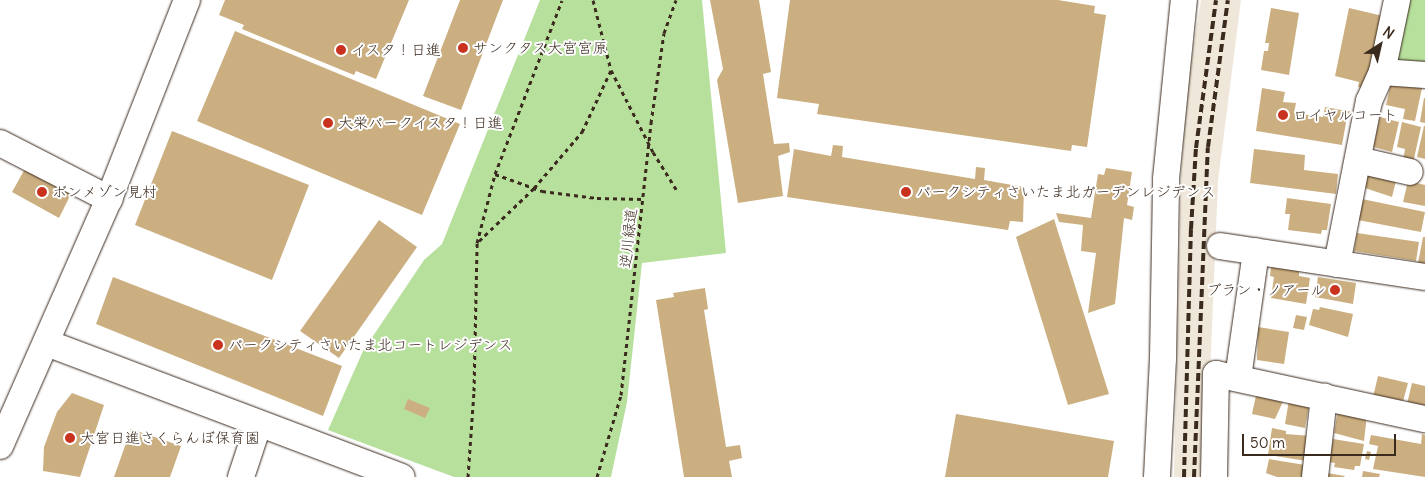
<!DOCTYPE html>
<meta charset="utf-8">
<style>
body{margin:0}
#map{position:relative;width:1425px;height:477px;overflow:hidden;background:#fff;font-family:Delius,"Klee One",sans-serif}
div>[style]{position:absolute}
.built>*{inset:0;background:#efe7d9}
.green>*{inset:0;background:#b7e09d}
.building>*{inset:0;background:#cbaf81}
.path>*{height:3px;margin-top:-1.5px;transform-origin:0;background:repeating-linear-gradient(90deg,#3b2a1e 0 4px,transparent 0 8px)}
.roads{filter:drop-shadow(0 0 1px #3b2a1e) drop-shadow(0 0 1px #3b2a1e)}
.minor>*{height:26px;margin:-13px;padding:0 13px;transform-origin:13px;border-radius:13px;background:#fff}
.rail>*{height:4px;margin-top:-2px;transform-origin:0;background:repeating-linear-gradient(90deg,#3b2a1e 0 8px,transparent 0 12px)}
.dots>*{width:14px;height:14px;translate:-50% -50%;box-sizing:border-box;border:2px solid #fff;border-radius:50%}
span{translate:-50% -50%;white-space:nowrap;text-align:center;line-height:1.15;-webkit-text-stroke:4px #fff;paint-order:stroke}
.poi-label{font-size:15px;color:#3b2a1e}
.left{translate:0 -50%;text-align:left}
.right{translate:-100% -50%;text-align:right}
.street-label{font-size:15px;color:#3b2a1e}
.north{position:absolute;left:1355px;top:20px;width:50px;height:50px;-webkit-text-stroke:4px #fff;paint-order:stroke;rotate:35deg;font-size:14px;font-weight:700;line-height:20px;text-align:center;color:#3b2a1e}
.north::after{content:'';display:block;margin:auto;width:18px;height:22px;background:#3b2a1e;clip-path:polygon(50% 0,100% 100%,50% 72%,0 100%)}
.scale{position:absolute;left:1242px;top:434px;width:154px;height:22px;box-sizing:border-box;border:2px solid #3b2a1e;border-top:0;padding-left:6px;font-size:15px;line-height:18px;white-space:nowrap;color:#3b2a1e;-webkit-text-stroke:4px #fff;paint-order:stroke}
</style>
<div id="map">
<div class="built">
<i style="clip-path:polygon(1201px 0,1241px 0,1218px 181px,1210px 376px,1211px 477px,1174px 477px,1181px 172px,1189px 73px)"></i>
</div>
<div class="green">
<i style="clip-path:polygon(540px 0,702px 0,726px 253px,642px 263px,627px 402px,611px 477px,454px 477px,328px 430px,363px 351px,424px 260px,442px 244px)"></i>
<i style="clip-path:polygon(1404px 0,1425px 0,1425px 66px,1395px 64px)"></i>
</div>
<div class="building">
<i style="clip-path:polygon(225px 0,409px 0,376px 79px,356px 71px,354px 75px,242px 29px,244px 25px,219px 15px)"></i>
<i style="clip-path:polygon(460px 0,503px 0,461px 110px,423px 96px)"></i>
<i style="clip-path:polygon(710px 0,759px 0,771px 72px,763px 74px,774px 144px,789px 143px,790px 152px,778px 156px,783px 196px,738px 203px,717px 80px,723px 69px)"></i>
<i style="clip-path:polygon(790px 0,1058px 0,1095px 6px,1094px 13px,1106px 15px,1087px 147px,1072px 145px,1071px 151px,817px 114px,819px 104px,777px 98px)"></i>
<i style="clip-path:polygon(1271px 8px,1299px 13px,1289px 75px,1261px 70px,1264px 51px,1268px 51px,1269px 43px,1265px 43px)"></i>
<i style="clip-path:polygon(1349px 8px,1383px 16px,1368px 89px,1358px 87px,1359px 82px,1335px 76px)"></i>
<i style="clip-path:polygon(235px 31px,460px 124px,422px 215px,197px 121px)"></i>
<i style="clip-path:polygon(1391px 82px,1422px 88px,1415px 121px,1403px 119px,1405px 109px,1386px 105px)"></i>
<i style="clip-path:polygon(1262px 88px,1285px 92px,1283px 102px,1296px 103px,1294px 113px,1323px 117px,1325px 107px,1353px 112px,1352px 118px,1347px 117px,1342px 145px,1256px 131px)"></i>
<i style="clip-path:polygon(1424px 98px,1425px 98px,1425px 123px,1420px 122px)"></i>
<i style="clip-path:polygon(1380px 117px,1399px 122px,1392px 152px,1373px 147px)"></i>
<i style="clip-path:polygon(1402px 122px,1421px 127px,1413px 163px,1403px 161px,1405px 149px,1397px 147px)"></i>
<i style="clip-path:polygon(1424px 126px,1425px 126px,1425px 159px,1417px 157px)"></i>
<i style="clip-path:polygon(172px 131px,309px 185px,272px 280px,135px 225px)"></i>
<i style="clip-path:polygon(833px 145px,843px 146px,842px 157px,975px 179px,976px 167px,985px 168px,984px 180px,1024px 187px,1023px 222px,1010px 221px,1008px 230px,787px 197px,794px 149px,831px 156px)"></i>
<i style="clip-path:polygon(1254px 149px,1305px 155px,1304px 170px,1338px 174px,1336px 194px,1250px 183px)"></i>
<i style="clip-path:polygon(26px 167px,72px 192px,59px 218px,12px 192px)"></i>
<i style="clip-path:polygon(1106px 168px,1132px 172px,1127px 205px,1134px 207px,1132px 220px,1124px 218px,1115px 304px,1088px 313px,1096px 253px,1081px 251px,1083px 225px,1059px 222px,1056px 213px,1091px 218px,1098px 174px,1104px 175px)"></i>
<i style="clip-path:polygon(1368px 170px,1397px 177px,1392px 197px,1365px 188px)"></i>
<i style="clip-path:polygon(1408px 181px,1425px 185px,1425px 206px,1403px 202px)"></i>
<i style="clip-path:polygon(1287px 198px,1331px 204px,1327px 230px,1322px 230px,1321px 234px,1288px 230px,1290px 214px,1285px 214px)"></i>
<i style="clip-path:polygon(1362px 199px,1425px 212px,1421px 232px,1358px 220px)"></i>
<i style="clip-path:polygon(1054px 219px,1109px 394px,1068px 405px,1016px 237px)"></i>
<i style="clip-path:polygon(379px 220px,417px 247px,339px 358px,300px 331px)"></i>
<i style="clip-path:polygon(1357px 233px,1419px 242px,1416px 261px,1354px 251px)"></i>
<i style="clip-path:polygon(1423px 237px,1425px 237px,1425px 264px,1418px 263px)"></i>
<i style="clip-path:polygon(1271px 267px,1299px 271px,1299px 276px,1310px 278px,1306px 304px,1271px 298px,1274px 277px,1270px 276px)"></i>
<i style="clip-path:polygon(113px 277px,342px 366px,323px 416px,96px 324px)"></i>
<i style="clip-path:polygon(1318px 277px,1356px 283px,1353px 304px,1315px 297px)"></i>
<i style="clip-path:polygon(705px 288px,708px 309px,704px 310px,726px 447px,740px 445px,742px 458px,729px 461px,732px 477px,684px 477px,656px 300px,674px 297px,673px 293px)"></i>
<i style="clip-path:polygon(1320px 307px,1353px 314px,1348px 337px,1309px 325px,1313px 309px,1319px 310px)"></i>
<i style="clip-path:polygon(1296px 315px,1307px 317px,1304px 330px,1293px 328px)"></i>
<i style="clip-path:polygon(1258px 327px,1289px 332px,1284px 364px,1257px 360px)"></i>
<i style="clip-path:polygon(1378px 376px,1408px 383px,1402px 405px,1373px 397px)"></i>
<i style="clip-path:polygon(1412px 383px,1425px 386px,1425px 409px,1407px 404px)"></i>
<i style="clip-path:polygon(1257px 391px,1285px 397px,1275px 419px,1252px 414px)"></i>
<i style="clip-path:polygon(72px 393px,104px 405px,80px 477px,43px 471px,44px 447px,57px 412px)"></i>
<i style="clip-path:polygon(408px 399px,430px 408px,425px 418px,404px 409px)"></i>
<i style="clip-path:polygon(1289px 400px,1309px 405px,1305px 428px,1285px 424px)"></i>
<i style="clip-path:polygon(1338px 410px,1367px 415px,1364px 441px,1334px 433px)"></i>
<i style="clip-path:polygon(956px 414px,1114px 441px,1108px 477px,945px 477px)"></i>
<i style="clip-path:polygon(1272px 428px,1286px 431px,1286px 434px,1311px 436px,1307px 461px,1268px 455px)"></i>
<i style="clip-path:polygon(131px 429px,181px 446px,170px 477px,114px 477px)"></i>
<i style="clip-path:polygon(1422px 434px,1425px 435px,1425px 477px,1373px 469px,1378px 446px,1369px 444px,1371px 435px,1421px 444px)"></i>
<i style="clip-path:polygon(1333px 439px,1364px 444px,1360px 466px,1355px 466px,1354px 470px,1334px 467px,1335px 463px,1329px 462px)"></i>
<i style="clip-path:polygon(1367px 451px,1371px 452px,1369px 460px,1365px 459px)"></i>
<i style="clip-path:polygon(1269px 459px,1305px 465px,1303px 477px,1277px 477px,1266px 473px)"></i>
<i style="clip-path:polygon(1363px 471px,1380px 474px,1379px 477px,1362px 477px)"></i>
<i style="clip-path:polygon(1327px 473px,1345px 476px,1344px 477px,1326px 477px)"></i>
</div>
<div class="path">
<i style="left:593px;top:0;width:72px;rotate:75.6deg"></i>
<i style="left:611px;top:70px;width:92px;rotate:62.9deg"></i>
<i style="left:653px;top:152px;width:44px;rotate:58.1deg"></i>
<i style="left:495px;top:174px;width:50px;rotate:19.9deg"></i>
<i style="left:542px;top:191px;width:55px;rotate:7.3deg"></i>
<i style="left:597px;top:198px;width:46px;rotate:1.2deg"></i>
<i style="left:479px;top:241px;width:76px;rotate:-43.9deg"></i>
<i style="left:534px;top:188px;width:74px;rotate:-49.4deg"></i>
<i style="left:582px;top:132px;width:68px;rotate:-64.9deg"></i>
<i style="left:468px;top:477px;width:86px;rotate:-86deg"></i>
<i style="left:474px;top:391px;width:148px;rotate:-88.8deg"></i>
<i style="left:477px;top:243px;width:71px;rotate:-75.4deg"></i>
<i style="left:495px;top:174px;width:186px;rotate:-68.9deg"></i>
<i style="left:597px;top:477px;width:85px;rotate:-73.7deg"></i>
<i style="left:621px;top:395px;width:274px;rotate:-83.7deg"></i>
<i style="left:651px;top:123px;width:91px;rotate:-81.8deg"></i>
<i style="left:664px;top:33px;width:35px;rotate:-70deg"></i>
</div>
<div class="roads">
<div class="minor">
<i style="left:1382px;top:72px;width:43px;rotate:4deg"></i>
<i style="left:0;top:143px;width:123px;rotate:27.2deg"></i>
<i style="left:1358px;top:160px;width:53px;rotate:13deg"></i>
<i style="left:1220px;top:246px;width:207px;rotate:8.6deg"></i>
<i style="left:1337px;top:264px;width:166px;rotate:-78.9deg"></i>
<i style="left:1369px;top:101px;width:32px;rotate:-66deg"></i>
<i style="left:1382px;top:72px;width:74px;rotate:-78.2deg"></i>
<i style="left:47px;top:343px;width:379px;rotate:20.7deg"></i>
<i style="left:1238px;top:378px;width:128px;rotate:-81.9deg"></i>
<i style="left:0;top:446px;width:270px;rotate:-66.2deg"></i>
<i style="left:109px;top:199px;width:214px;rotate:-68.6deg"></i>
<i style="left:241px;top:477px;width:54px;rotate:-71.6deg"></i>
<i style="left:1157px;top:477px;width:119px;rotate:-87.1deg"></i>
<i style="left:1163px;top:358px;width:179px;rotate:-89deg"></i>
<i style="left:1166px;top:179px;width:180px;rotate:-84.3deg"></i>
<i style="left:1214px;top:477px;width:103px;rotate:-88.9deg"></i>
<i style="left:1216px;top:374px;width:214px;rotate:12.2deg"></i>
<i style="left:1315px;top:477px;width:81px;rotate:-83.6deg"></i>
</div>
</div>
<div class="rail">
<i style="left:1184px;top:477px;width:248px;rotate:-88.4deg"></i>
<i style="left:1191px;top:229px;width:81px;rotate:-86.5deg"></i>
<i style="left:1196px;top:148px;width:149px;rotate:-82.3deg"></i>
<i style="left:1194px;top:477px;width:330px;rotate:-87.6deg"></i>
<i style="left:1208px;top:147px;width:148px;rotate:-82.3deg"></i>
</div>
<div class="dots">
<i style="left:463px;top:48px;background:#c8321e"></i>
<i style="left:341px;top:50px;background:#c8321e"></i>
<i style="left:1283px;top:115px;background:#c8321e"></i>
<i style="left:328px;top:123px;background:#c8321e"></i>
<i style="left:42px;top:192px;background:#c8321e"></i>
<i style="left:906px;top:192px;background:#c8321e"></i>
<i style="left:1335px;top:290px;background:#c8321e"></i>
<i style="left:218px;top:345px;background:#c8321e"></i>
<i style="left:70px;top:438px;background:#c8321e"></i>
</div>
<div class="poi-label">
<span class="left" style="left:473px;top:48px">サンクタス大宮宮原</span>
<span class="left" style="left:351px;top:50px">イスタ！日進</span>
<span class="left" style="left:1293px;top:115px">ロイヤルコート</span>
<span class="left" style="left:338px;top:123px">大栄パークイスタ！日進</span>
<span class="left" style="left:52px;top:192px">ボンメゾン見村</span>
<span class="left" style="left:916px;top:192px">パークシティさいたま北ガーデンレジデンス</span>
<span class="right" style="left:1325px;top:290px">ブラン・ノアール</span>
<span class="left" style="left:228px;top:345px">パークシティさいたま北コートレジデンス</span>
<span class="left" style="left:80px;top:438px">大宮日進さくらんぼ保育園</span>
</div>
<div class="street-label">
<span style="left:628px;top:238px;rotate:-84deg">逆川緑道</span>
</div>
<div class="north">N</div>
<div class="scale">50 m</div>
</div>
